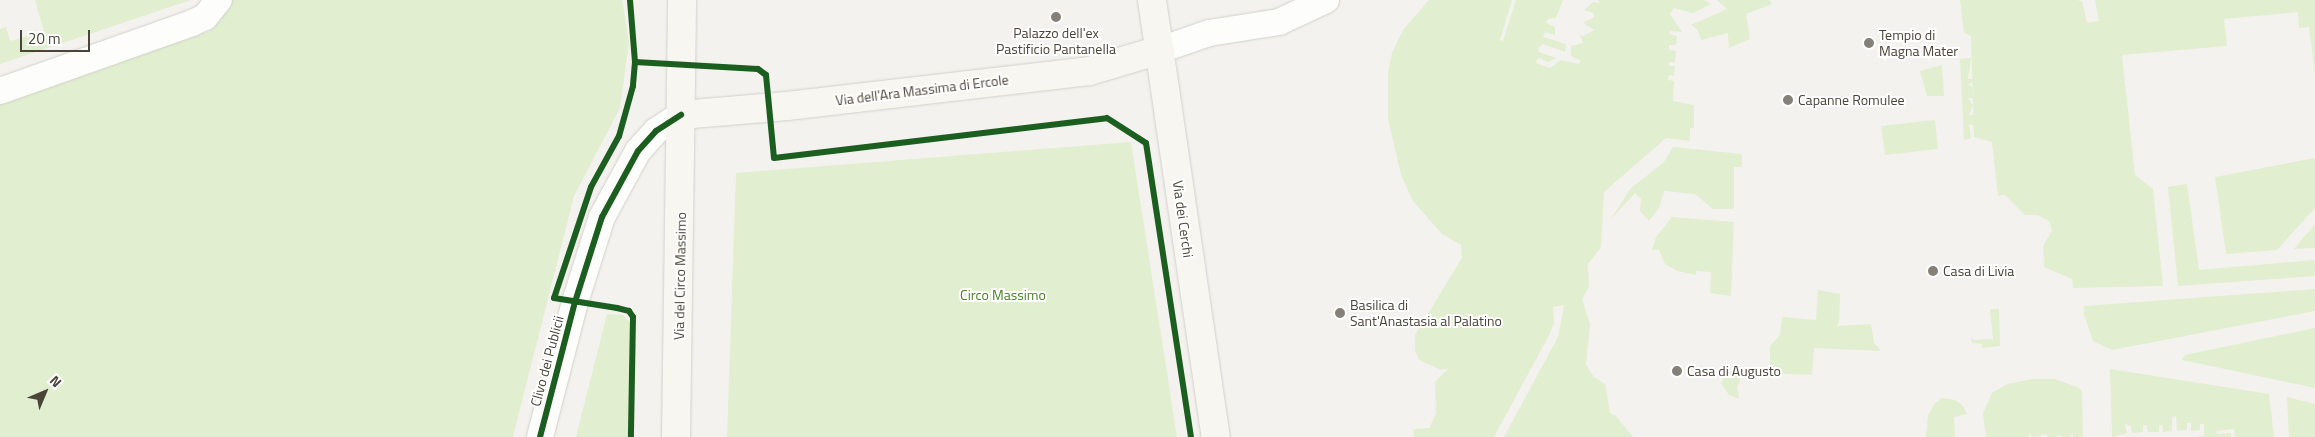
<!DOCTYPE html>
<style>
body{margin:0}
#map{position:relative;width:2315px;height:437px;overflow:hidden;background:#f4f2ee;font-family:"Titillium Web",sans-serif}
div>[style]{position:absolute}
.green>*{inset:0;background:#e1eecf}
.roads{filter:drop-shadow(0 0 1px #d2d0cb) drop-shadow(0 0 1px #d2d0cb)}
.street>*{height:26px;margin:-13px;padding:0 13px;transform-origin:13px;border-radius:13px;background:#fdfdfc}
.secondary>*{height:28px;margin:-14px;padding:0 14px;transform-origin:14px;border-radius:14px;background:#f7f6f1}
.cycleway>*{height:6px;margin:-3px;padding:0 3px;transform-origin:3px;border-radius:3px;background:#1b5e20}
.dots>*{width:14px;height:14px;translate:-50% -50%;box-sizing:border-box;border:2px solid #fff;border-radius:50%}
span{translate:-50% -50%;white-space:nowrap;text-align:center;line-height:1.15;-webkit-text-stroke:4px #fff;paint-order:stroke}
.poi-label{font-size:14px;color:#4b4439}
.left{translate:0 -50%;text-align:left}
.street-label{font-size:14px;color:#4b4439}
.park-label{font-size:14px;color:#4a7f2a}
.north{position:absolute;left:20px;top:367px;width:50px;height:50px;-webkit-text-stroke:4px #fff;paint-order:stroke;rotate:45deg;font-size:14px;font-weight:700;line-height:20px;text-align:center;color:#4b4439}
.north::after{content:'';display:block;margin:auto;width:18px;height:22px;background:#4b4439;clip-path:polygon(50% 0,100% 100%,50% 72%,0 100%)}
.scale{position:absolute;left:20px;top:30px;width:70px;height:22px;box-sizing:border-box;border:2px solid #4b4439;border-top:0;padding-left:6px;font-size:15px;line-height:18px;white-space:nowrap;color:#4b4439;-webkit-text-stroke:4px #fff;paint-order:stroke}
</style>
<div id="map">
<div class="green">
<i style="clip-path:polygon(35px 0,191px 0,0 64px,0 29px,6px 27px,10px 41px,44px 32px)"></i>
<i style="clip-path:polygon(229px 0,622px 0,629px 42px,620px 108px,574px 196px,513px 437px,0 437px,0 101px,210px 31px)"></i>
<i style="clip-path:polygon(1429px 0,1512px 0,1500px 40px,1503px 41px,1516px 0,1563px 0,1556px 18px,1548px 19px,1546px 23px,1555px 27px,1555px 35px,1545px 32px,1543px 37px,1566px 44px,1565px 52px,1543px 44px,1538px 48px,1539px 52px,1556px 58px,1548px 62px,1538px 58px,1536px 63px,1550px 68px,1561px 60px,1578px 64px,1581px 61px,1571px 56px,1571px 46px,1583px 43px,1580px 35px,1583px 36px,1594px 30px,1583px 23px,1594px 17px,1594px 13px,1584px 10px,1593px 2px,1600px 3px,1598px 0,1704px 0,1711px 4px,1693px 13px,1674px 8px,1670px 14px,1682px 32px,1670px 31px,1669px 34px,1677px 36px,1676px 45px,1669px 45px,1669px 50px,1676px 51px,1675px 62px,1669px 62px,1669px 66px,1675px 66px,1674px 76px,1669px 75px,1668px 80px,1674px 81px,1673px 101px,1694px 105px,1694px 128px,1690px 128px,1690px 141px,1666px 138px,1604px 192px,1601px 247px,1588px 264px,1589px 287px,1582px 299px,1590px 324px,1586px 365px,1594px 377px,1605px 384px,1610px 413px,1616px 416px,1633px 437px,1504px 437px,1558px 337px,1564px 305px,1553px 307px,1554px 324px,1548px 337px,1494px 437px,1414px 437px,1413px 429px,1429px 428px,1436px 414px,1435px 382px,1449px 368px,1441px 370px,1419px 360px,1415px 350px,1415px 335px,1462px 258px,1461px 245px,1442px 234px,1413px 201px,1401px 175px,1388px 119px,1388px 73px,1392px 53px,1403px 30px)"></i>
<i style="clip-path:polygon(1717px 0,1770px 0,1772px 4px,1746px 14px,1750px 39px,1729px 48px,1728px 33px,1701px 40px,1697px 29px,1691px 25px,1727px 9px)"></i>
<i style="clip-path:polygon(1960px 0,2077px 0,2082px 1px,2087px 23px,2099px 21px,2095px 0,2315px 0,2315px 75px,2309px 27px,2299px 28px,2298px 12px,2224px 19px,2227px 46px,2122px 55px,2135px 175px,2153px 189px,2163px 286px,2073px 288px,2072px 279px,2044px 267px,2043px 246px,2052px 231px,2049px 221px,2038px 215px,2025px 215px,2005px 195px,1998px 196px,1992px 142px,1974px 137px,1971px 36px,1964px 33px)"></i>
<i style="clip-path:polygon(1971px 58px,1968px 79px,1972px 79px,1972px 83px,1968px 84px,1972px 87px,1973px 98px,1968px 98px,1973px 105px,1969px 115px,1974px 115px,1974px 125px,1969px 124px,1971px 138px,1964px 140px,1960px 59px)"></i>
<i style="clip-path:polygon(1942px 65px,1944px 96px,1927px 96px,1920px 71px)"></i>
<i style="clip-path:polygon(1935px 120px,1938px 149px,1885px 155px,1881px 126px)"></i>
<i style="clip-path:polygon(1131px 142px,1177px 437px,727px 437px,736px 173px)"></i>
<i style="clip-path:polygon(1673px 147px,1742px 154px,1742px 167px,1734px 167px,1734px 209px,1713px 209px,1695px 194px,1664px 191px,1659px 208px,1649px 221px,1640px 211px,1641px 199px,1635px 193px,1611px 219px,1630px 189px,1664px 162px)"></i>
<i style="clip-path:polygon(2315px 158px,2315px 208px,2277px 250px,2226px 254px,2215px 177px)"></i>
<i style="clip-path:polygon(2187px 184px,2199px 270px,2315px 260px,2315px 276px,2178px 286px,2168px 187px)"></i>
<i style="clip-path:polygon(1672px 217px,1734px 222px,1731px 296px,1710px 293px,1711px 272px,1696px 271px,1696px 275px,1677px 271px,1665px 264px,1659px 250px,1652px 250px,1656px 237px)"></i>
<i style="clip-path:polygon(2315px 224px,2315px 248px,2294px 249px)"></i>
<i style="clip-path:polygon(2315px 289px,2315px 311px,2112px 350px,2093px 341px,2084px 315px,2084px 306px)"></i>
<i style="clip-path:polygon(1818px 290px,1840px 294px,1839px 322px,1836px 326px,1871px 324px,1874px 343px,1881px 351px,1814px 348px,1812px 375px,1770px 373px,1770px 346px,1780px 335px,1782px 317px,1816px 320px)"></i>
<i style="clip-path:polygon(1990px 309px,1999px 309px,2000px 346px,1982px 348px,1982px 344px,1972px 343px,1971px 336px,1973px 340px,1993px 339px)"></i>
<i style="clip-path:polygon(607px 314px,623px 315px,630px 323px,630px 437px,576px 437px)"></i>
<i style="clip-path:polygon(2315px 328px,2315px 388px,2182px 360px,2185px 355px)"></i>
<i style="clip-path:polygon(1738px 369px,1740px 383px,1737px 386px,1739px 399px,1729px 395px,1721px 383px,1727px 373px)"></i>
<i style="clip-path:polygon(2110px 369px,2269px 394px,2274px 437px,2235px 437px,2234px 429px,2216px 431px,2217px 434px,2231px 433px,2231px 437px,2194px 437px,2204px 436px,2204px 424px,2200px 424px,2200px 430px,2191px 431px,2191px 423px,2187px 423px,2187px 430px,2177px 431px,2176px 416px,2172px 417px,2172px 431px,2163px 432px,2162px 425px,2159px 425px,2159px 432px,2148px 432px,2147px 425px,2143px 425px,2143px 432px,2132px 433px,2131px 426px,2125px 424px,2127px 433px,2112px 437px)"></i>
<i style="clip-path:polygon(2032px 379px,2055px 379px,2079px 388px,2082px 392px,2083px 437px,2073px 437px,2073px 433px,2070px 437px,2061px 437px,2060px 434px,2056px 437px,2047px 437px,2047px 434px,2033px 437px,2029px 434px,2029px 437px,1986px 437px,1983px 413px,1992px 393px,2007px 384px)"></i>
<i style="clip-path:polygon(2287px 397px,2315px 404px,2315px 437px,2289px 437px)"></i>
<i style="clip-path:polygon(1942px 398px,1955px 400px,1963px 406px,1967px 414px,1954px 417px,1955px 437px,1926px 437px,1928px 415px,1935px 403px)"></i>
</div>
<div class="roads">
<div class="street">
<i style="left:1160px;top:50px;width:52px;rotate:-19.1deg"></i>
<i style="left:1209px;top:33px;width:71px;rotate:-8.9deg"></i>
<i style="left:1279px;top:22px;width:52px;rotate:-25.1deg"></i>
<i style="left:0;top:91px;width:204px;rotate:-19.5deg"></i>
<i style="left:192px;top:23px;width:14px;rotate:-25deg"></i>
<i style="left:205px;top:17px;width:22px;rotate:-51deg"></i>
<i style="left:540px;top:437px;width:139px;rotate:-75.5deg"></i>
<i style="left:575px;top:302px;width:89px;rotate:-72.4deg"></i>
<i style="left:602px;top:217px;width:75px;rotate:-61.4deg"></i>
<i style="left:638px;top:151px;width:27px;rotate:-48deg"></i>
<i style="left:656px;top:131px;width:30px;rotate:-33deg"></i>
</div>
<div class="secondary">
<i style="left:1152px;top:0;width:442px;rotate:81.7deg"></i>
<i style="left:681px;top:115px;width:106px;rotate:-4.9deg"></i>
<i style="left:787px;top:106px;width:304px;rotate:-6.6deg"></i>
<i style="left:1089px;top:71px;width:74px;rotate:-16.5deg"></i>
<i style="left:676px;top:437px;width:437px;rotate:-89.2deg"></i>
</div>
</div>
<div class="cycleway">
<i style="left:630px;top:0;width:62px;rotate:85.4deg"></i>
<i style="left:635px;top:62px;width:24px;rotate:95deg"></i>
<i style="left:633px;top:86px;width:52px;rotate:105.6deg"></i>
<i style="left:619px;top:136px;width:58px;rotate:118.8deg"></i>
<i style="left:591px;top:187px;width:117px;rotate:108.4deg"></i>
<i style="left:554px;top:298px;width:64px;rotate:9deg"></i>
<i style="left:617px;top:308px;width:12px;rotate:14deg"></i>
<i style="left:629px;top:311px;width:7px;rotate:56deg"></i>
<i style="left:633px;top:317px;width:120px;rotate:91deg"></i>
<i style="left:635px;top:62px;width:123px;rotate:3.3deg"></i>
<i style="left:758px;top:69px;width:10px;rotate:37deg"></i>
<i style="left:766px;top:75px;width:83px;rotate:84.5deg"></i>
<i style="left:774px;top:158px;width:335px;rotate:-6.8deg"></i>
<i style="left:1107px;top:118px;width:46px;rotate:32.7deg"></i>
<i style="left:1146px;top:143px;width:297px;rotate:81.3deg"></i>
<i style="left:540px;top:437px;width:139px;rotate:-75.5deg"></i>
<i style="left:575px;top:302px;width:89px;rotate:-72.4deg"></i>
<i style="left:602px;top:217px;width:75px;rotate:-61.4deg"></i>
<i style="left:638px;top:151px;width:27px;rotate:-48deg"></i>
<i style="left:656px;top:131px;width:30px;rotate:-33deg"></i>
</div>
<div class="dots">
<i style="left:1056px;top:17px;background:#868178"></i>
<i style="left:1869px;top:43px;background:#868178"></i>
<i style="left:1788px;top:100px;background:#868178"></i>
<i style="left:1933px;top:271px;background:#868178"></i>
<i style="left:1340px;top:313px;background:#868178"></i>
<i style="left:1677px;top:371px;background:#868178"></i>
</div>
<div class="poi-label">
<span style="left:1056px;top:41px">Palazzo dell'ex<br>Pastificio Pantanella</span>
<span class="left" style="left:1879px;top:43px">Tempio di<br>Magna Mater</span>
<span class="left" style="left:1798px;top:100px">Capanne Romulee</span>
<span class="left" style="left:1943px;top:271px">Casa di Livia</span>
<span class="left" style="left:1350px;top:313px">Basilica di<br>Sant'Anastasia al Palatino</span>
<span class="left" style="left:1687px;top:371px">Casa di Augusto</span>
</div>
<div class="street-label">
<span style="left:922px;top:90px;rotate:-7deg">Via dell'Ara Massima di Ercole</span>
<span style="left:1183px;top:219px;rotate:82deg">Via dei Cerchi</span>
<span style="left:680px;top:276px;rotate:-89deg">Via del Circo Massimo</span>
<span style="left:547px;top:361px;rotate:-75deg">Clivo dei Publicii</span>
</div>
<div class="park-label">
<span style="left:1003px;top:295px">Circo Massimo</span>
</div>
<div class="north">N</div>
<div class="scale">20 m</div>
</div>
